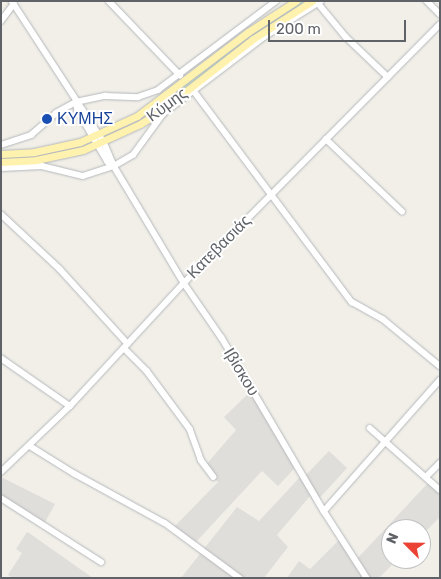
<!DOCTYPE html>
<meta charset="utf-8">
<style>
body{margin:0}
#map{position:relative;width:441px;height:579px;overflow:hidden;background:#f1efe8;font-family:Rubik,sans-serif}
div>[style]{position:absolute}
.industrial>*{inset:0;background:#e0deda}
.green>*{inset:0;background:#c5e8c5}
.roads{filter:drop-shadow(0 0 1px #b5b8bc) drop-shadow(0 0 1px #b5b8bc)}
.minor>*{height:5.5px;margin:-2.75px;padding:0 2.75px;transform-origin:2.75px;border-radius:2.75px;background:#fff}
.major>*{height:7px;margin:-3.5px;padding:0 3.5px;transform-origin:3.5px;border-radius:3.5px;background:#fff2af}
.dots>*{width:14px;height:14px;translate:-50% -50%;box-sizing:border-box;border:2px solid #fff;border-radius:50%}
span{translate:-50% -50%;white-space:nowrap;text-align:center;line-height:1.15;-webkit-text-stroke:4px #fff;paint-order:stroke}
.street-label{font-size:16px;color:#5f6368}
.transit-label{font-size:16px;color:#164399}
.left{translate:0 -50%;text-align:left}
.frame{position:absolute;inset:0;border:2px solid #5f6368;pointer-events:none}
.north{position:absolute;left:381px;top:519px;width:50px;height:50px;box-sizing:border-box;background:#fff;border:1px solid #bfc1c3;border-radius:50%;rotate:293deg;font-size:14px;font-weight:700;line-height:20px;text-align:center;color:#5f6368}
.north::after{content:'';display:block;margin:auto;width:18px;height:22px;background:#ea4335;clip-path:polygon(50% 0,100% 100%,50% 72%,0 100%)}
.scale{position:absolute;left:268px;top:20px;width:138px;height:22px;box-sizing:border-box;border:2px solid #5f6368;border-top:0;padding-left:6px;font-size:15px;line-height:18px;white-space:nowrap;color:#5f6368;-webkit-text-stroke:4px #fff;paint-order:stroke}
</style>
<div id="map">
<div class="industrial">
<i style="clip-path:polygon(250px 392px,295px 468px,278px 486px,262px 471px,195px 543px,173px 528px,218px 482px,204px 467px,236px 430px,224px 417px)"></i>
<i style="clip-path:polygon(329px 451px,347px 468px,315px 503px,310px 496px,277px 535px,288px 547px,264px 578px,181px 578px,237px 507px,259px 521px,300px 477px,302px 479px)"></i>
<i style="clip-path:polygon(1px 477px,55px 504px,44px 524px,1px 498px)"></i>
<i style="clip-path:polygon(428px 483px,440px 494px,440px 517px,421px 536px,421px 529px,391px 529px,391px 559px,398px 559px,379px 578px,287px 578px,299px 561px,310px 569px,339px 540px,354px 562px)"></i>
<i style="clip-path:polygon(27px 532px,29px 533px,93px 578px,13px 578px,8px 575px,22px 553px,16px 549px)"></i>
</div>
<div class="green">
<i style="clip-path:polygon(301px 1px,306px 1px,173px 99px,171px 96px,249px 35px)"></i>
</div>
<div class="roads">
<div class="minor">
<i style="left:12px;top:1px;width:168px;rotate:56.9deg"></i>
<i style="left:104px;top:142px;width:26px;rotate:67deg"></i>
<i style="left:114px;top:166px;width:136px;rotate:59.1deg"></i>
<i style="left:184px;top:283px;width:67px;rotate:55.4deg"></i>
<i style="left:222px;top:338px;width:201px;rotate:59.5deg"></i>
<i style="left:324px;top:511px;width:80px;rotate:57.3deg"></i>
<i style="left:109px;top:1px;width:103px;rotate:46.2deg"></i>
<i style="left:427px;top:1px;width:18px;rotate:45deg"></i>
<i style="left:318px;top:3px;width:44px;rotate:50.5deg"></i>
<i style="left:346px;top:37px;width:58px;rotate:43.6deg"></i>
<i style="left:1px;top:21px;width:21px;rotate:-53deg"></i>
<i style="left:194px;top:91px;width:264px;rotate:53.2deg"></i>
<i style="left:352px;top:302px;width:35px;rotate:29deg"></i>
<i style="left:383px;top:319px;width:74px;rotate:39.5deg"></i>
<i style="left:76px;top:102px;width:9px;rotate:77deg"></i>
<i style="left:78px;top:111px;width:59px;rotate:59.5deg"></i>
<i style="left:108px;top:162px;width:7px;rotate:34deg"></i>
<i style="left:326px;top:139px;width:105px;rotate:43.5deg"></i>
<i style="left:1px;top:145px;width:32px;rotate:-18deg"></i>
<i style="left:31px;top:135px;width:33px;rotate:-41deg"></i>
<i style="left:56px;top:113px;width:23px;rotate:-29deg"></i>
<i style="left:76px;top:102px;width:30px;rotate:-12deg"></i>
<i style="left:105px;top:96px;width:33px;rotate:2deg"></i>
<i style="left:138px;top:97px;width:21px;rotate:-19deg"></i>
<i style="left:158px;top:90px;width:148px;rotate:-37deg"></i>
<i style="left:1px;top:168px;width:41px;rotate:-2.8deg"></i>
<i style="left:42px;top:166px;width:42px;rotate:13.7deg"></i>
<i style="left:83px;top:176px;width:33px;rotate:-18deg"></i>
<i style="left:114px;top:166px;width:22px;rotate:-30deg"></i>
<i style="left:133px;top:155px;width:51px;rotate:-53.8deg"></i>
<i style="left:163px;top:114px;width:127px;rotate:-37.3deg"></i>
<i style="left:264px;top:37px;width:67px;rotate:-32.3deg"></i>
<i style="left:1px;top:214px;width:81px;rotate:43deg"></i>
<i style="left:60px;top:269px;width:101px;rotate:47.8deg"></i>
<i style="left:124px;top:348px;width:33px;rotate:45deg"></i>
<i style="left:147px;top:371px;width:72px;rotate:53.4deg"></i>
<i style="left:190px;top:429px;width:33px;rotate:70deg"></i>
<i style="left:201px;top:460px;width:21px;rotate:53deg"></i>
<i style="left:1px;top:358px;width:84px;rotate:34.8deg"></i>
<i style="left:370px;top:428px;width:94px;rotate:41.5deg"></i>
<i style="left:30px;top:446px;width:53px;rotate:31.9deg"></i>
<i style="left:75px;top:474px;width:102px;rotate:28.6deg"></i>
<i style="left:165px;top:523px;width:93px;rotate:36.3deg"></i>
<i style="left:1px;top:472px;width:95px;rotate:-43.7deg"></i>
<i style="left:70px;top:406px;width:168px;rotate:-47.2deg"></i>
<i style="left:184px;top:283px;width:364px;rotate:-45.3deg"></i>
<i style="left:426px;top:477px;width:20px;rotate:-45deg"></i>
<i style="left:1px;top:498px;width:119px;rotate:32.6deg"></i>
<i style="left:324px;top:511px;width:175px;rotate:-48.5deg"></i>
</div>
<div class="major">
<i style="left:1px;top:154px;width:33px;rotate:-3deg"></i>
<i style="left:34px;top:152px;width:47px;rotate:-12.3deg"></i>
<i style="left:80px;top:142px;width:63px;rotate:-24.5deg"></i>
<i style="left:137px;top:116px;width:139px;rotate:-37.1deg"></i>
<i style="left:248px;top:32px;width:57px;rotate:-32.9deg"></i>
<i style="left:1px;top:162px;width:35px;rotate:-3deg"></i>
<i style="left:36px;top:160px;width:48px;rotate:-12deg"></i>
<i style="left:83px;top:150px;width:63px;rotate:-24.5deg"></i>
<i style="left:140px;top:124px;width:26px;rotate:-32deg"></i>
<i style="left:162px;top:110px;width:115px;rotate:-38deg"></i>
<i style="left:253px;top:39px;width:70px;rotate:-32.8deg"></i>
</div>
</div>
<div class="dots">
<i style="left:47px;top:119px;background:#1a4fb4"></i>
</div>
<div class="street-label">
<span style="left:167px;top:105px;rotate:-36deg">Κύμης</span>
<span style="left:219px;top:247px;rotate:-45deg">Κατεβασιάς</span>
<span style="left:241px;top:372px;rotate:59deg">Ιβίσκου</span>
</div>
<div class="transit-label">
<span class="left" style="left:57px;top:119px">ΚΥΜΗΣ</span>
</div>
<div class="frame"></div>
<div class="north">N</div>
<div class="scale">200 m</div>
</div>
